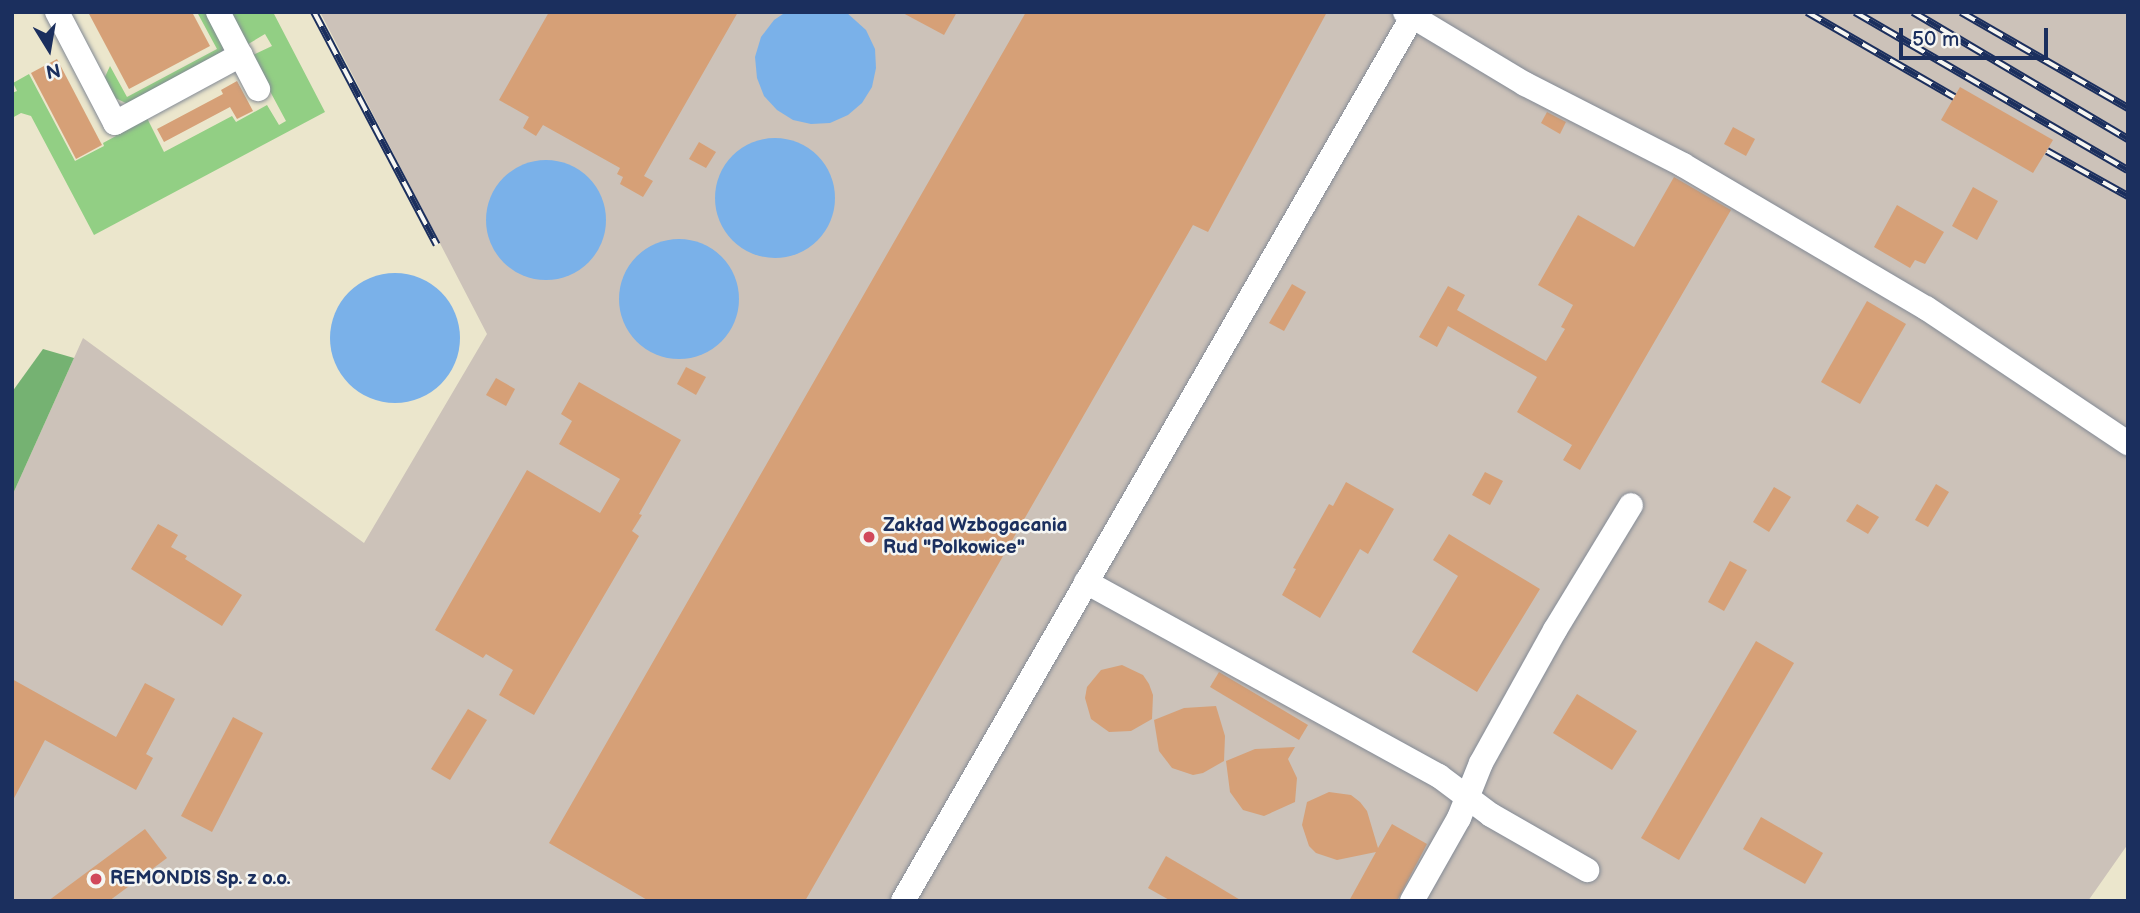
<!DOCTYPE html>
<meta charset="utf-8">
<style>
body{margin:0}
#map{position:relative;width:2140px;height:913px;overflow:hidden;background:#ebe6cc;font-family:"Balsamiq Sans",sans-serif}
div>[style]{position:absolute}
.industrial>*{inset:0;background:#ccc2b9}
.green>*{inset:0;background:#92cf84}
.forest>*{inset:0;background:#75b272}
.water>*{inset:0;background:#7ab1e9}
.round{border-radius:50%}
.building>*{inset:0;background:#d6a077}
.roads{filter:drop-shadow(0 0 2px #838a95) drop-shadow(0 0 2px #838a95)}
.minor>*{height:24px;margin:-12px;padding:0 12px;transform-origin:12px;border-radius:12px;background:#fff}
.rail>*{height:8px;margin-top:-4px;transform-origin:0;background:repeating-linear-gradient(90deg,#f6f6f2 0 16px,#1b2f5e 0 32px);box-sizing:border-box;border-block:2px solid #1b2f5e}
.dots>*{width:19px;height:19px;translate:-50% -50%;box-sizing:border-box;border:4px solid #f6f6f2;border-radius:50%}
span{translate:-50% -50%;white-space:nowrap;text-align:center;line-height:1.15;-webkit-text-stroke:5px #f6f6f2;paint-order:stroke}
.poi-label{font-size:19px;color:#1b2f5e;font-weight:700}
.left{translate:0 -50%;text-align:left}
.frame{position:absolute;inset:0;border:14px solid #1b2f5e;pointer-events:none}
.north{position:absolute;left:14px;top:14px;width:70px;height:70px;-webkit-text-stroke:5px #f6f6f2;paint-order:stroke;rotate:169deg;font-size:19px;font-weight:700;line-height:28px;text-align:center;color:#1b2f5e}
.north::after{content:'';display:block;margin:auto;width:24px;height:32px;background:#1b2f5e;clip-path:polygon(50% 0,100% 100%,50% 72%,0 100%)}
.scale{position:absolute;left:1899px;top:28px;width:149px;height:32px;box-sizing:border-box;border:4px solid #1b2f5e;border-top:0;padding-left:9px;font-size:21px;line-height:24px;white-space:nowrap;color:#1b2f5e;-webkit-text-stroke:5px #f6f6f2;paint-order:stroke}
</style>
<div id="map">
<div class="industrial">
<i style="clip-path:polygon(320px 12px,2128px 12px,2128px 844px,2088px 901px,12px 901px,12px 496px,83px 338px,364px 543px,487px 334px)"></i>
</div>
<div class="green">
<i style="clip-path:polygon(197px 12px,212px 12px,225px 41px,223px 51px,130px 105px,113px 97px,104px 79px,110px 66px,127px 97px,217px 49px)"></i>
<i style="clip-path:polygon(228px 12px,273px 12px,325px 112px,94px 235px,31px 116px,21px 113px,12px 118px,12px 93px,17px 91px,13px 83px,29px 74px,75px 161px,104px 146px,103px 143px,116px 136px,114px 133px,146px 116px,164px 152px,232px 116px,236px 122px,267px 105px,279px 125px,286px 121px,251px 56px,272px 46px,265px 34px,245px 46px)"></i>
</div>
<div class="forest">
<i style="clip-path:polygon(43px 349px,74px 358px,12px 496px,12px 392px)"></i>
</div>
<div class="water">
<i style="clip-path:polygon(786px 12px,846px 12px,866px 30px,875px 49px,876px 68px,872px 87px,862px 103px,848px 115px,830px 123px,811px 124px,793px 120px,777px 110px,764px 96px,757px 78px,755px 57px,761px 37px,774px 20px)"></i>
<i class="round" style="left:715px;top:138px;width:120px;height:120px"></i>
<i class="round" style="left:486px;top:160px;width:120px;height:120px"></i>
<i class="round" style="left:619px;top:239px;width:120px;height:120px"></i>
<i class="round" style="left:330px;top:273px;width:130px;height:130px"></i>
</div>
<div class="building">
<i style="clip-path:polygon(88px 12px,192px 12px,210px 46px,129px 89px)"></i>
<i style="clip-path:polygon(549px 12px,738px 12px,644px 176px,653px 181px,643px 197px,620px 184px,623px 177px,617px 174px,620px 168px,543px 125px,536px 136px,523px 128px,529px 117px,499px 100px)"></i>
<i style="clip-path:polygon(901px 12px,957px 12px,944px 35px)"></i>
<i style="clip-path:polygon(1026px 12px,1327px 12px,1208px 232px,1193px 225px,805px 901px,649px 901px,549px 843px)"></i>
<i style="clip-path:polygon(57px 59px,102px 145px,76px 159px,31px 73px)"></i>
<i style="clip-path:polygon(237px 81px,253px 111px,237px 119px,230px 107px,164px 142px,157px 129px,223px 94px,221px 90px)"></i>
<i style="clip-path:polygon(1960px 87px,2053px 140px,2033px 173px,1941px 120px)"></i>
<i style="clip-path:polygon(1547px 112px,1566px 122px,1560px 134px,1541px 123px)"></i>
<i style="clip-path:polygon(1733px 127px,1755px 139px,1746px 156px,1724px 144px)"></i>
<i style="clip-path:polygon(699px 142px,716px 152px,706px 168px,689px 159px)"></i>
<i style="clip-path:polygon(1674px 177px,1731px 210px,1580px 470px,1563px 460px,1572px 445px,1517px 412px,1537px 377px,1448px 326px,1437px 347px,1419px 337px,1448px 286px,1465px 295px,1457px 310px,1546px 361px,1565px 329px,1561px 327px,1573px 305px,1538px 285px,1578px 215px,1634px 247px)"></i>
<i style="clip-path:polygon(1973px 187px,1998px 201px,1977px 240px,1952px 226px)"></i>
<i style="clip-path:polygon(1897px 205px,1944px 232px,1925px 264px,1915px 260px,1910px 268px,1874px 247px)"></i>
<i style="clip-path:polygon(1292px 284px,1306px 292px,1284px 331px,1269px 323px)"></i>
<i style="clip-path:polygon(1867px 301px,1906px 324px,1860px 404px,1821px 382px)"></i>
<i style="clip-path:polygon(686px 367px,706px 377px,696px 395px,677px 384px)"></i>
<i style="clip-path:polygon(496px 378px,515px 389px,506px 406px,486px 395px)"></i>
<i style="clip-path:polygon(579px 382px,681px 440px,639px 514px,642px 515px,632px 531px,639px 536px,534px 715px,499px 695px,513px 670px,486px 654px,483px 658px,435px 630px,527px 470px,600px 513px,620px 479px,559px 444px,572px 421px,561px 414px)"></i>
<i style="clip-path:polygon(1485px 472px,1503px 481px,1490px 505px,1472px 495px)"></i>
<i style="clip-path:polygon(1346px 482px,1394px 509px,1368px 554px,1360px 549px,1320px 618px,1282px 595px,1296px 569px,1293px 568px,1329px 504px,1333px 506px)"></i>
<i style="clip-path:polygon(1936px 484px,1949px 492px,1928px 527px,1915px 520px)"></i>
<i style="clip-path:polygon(1774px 487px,1791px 497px,1769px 532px,1753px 522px)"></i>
<i style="clip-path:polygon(1857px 504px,1879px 517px,1868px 534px,1846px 521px)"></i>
<i style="clip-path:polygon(158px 524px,178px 535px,171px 547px,187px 556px,185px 559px,242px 595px,222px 626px,131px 569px)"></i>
<i style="clip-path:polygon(1449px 534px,1540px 589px,1477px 692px,1412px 652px,1458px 576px,1433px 560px)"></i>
<i style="clip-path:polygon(1730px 561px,1747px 570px,1724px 611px,1708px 602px)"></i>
<i style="clip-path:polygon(1756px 641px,1794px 663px,1679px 860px,1641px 838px)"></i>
<i style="clip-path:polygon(1122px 665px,1143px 675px,1149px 684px,1153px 695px,1152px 719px,1131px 731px,1109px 732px,1091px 719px,1085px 698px,1087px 687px,1101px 670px)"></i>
<i style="clip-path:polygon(1219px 672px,1308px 725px,1299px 740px,1210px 687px)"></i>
<i style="clip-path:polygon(12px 679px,116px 737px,145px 683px,175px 699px,146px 754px,153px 758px,136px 790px,45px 740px,12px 802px)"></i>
<i style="clip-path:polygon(1577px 694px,1637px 731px,1612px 770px,1553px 733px)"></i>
<i style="clip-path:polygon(1216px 706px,1225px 736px,1224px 761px,1203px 773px,1193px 775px,1172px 768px,1159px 751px,1154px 720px,1184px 708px)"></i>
<i style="clip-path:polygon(468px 709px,487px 720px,450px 780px,431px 769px)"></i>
<i style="clip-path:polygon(233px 717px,263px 733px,212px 832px,181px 816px)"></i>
<i style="clip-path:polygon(1295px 747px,1288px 759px,1297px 778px,1295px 802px,1264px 816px,1243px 810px,1230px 792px,1226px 761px,1255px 749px)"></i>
<i style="clip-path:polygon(1329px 792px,1351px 795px,1360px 802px,1367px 811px,1378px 848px,1392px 824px,1427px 844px,1397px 901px,1349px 901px,1376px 852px,1337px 860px,1316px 853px,1309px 846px,1302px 825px,1307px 802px)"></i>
<i style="clip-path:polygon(1761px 817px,1823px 853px,1805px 884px,1743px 849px)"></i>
<i style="clip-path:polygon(145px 829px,167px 858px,109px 901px,48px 901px)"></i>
<i style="clip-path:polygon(1166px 856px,1207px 880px,1242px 901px,1171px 901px,1148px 888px)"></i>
</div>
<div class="roads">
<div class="minor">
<i style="left:57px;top:12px;width:125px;rotate:62.4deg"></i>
<i style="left:115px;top:123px;width:143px;rotate:-28.4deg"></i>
<i style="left:218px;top:12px;width:87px;rotate:62.5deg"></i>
<i style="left:1405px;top:12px;width:140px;rotate:31deg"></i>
<i style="left:1525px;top:84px;width:178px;rotate:27.1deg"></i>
<i style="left:1683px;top:165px;width:282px;rotate:30.5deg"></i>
<i style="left:1926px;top:308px;width:243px;rotate:33.8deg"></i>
<i style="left:1086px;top:582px;width:403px;rotate:28.8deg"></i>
<i style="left:1439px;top:776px;width:65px;rotate:36.9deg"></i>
<i style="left:1491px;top:815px;width:111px;rotate:29.8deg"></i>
<i style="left:903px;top:901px;width:1026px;rotate:-60.06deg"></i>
<i style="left:1412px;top:901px;width:95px;rotate:-60.5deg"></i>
<i style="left:1459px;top:818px;width:59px;rotate:-68.2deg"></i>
<i style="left:1481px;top:763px;width:152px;rotate:-60.9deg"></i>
<i style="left:1555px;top:630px;width:146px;rotate:-58.7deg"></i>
</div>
</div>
<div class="rail">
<i style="left:314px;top:12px;width:263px;rotate:62.2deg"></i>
<i style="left:1807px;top:12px;width:170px;rotate:30deg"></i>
<i style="left:1855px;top:12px;width:315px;rotate:30.1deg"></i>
<i style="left:1913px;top:12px;width:250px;rotate:30.6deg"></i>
<i style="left:1961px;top:12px;width:193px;rotate:29.9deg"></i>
<i style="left:2047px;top:151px;width:93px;rotate:29.1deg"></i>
</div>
<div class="dots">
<i style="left:869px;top:537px;background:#d1495b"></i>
<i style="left:96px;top:879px;background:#d1495b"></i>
</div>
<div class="poi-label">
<span class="left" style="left:883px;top:537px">Zakład Wzbogacania<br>Rud "Polkowice"</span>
<span class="left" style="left:110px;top:879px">REMONDIS Sp. z o.o.</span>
</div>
<div class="frame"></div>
<div class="north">N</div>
<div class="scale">50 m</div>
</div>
